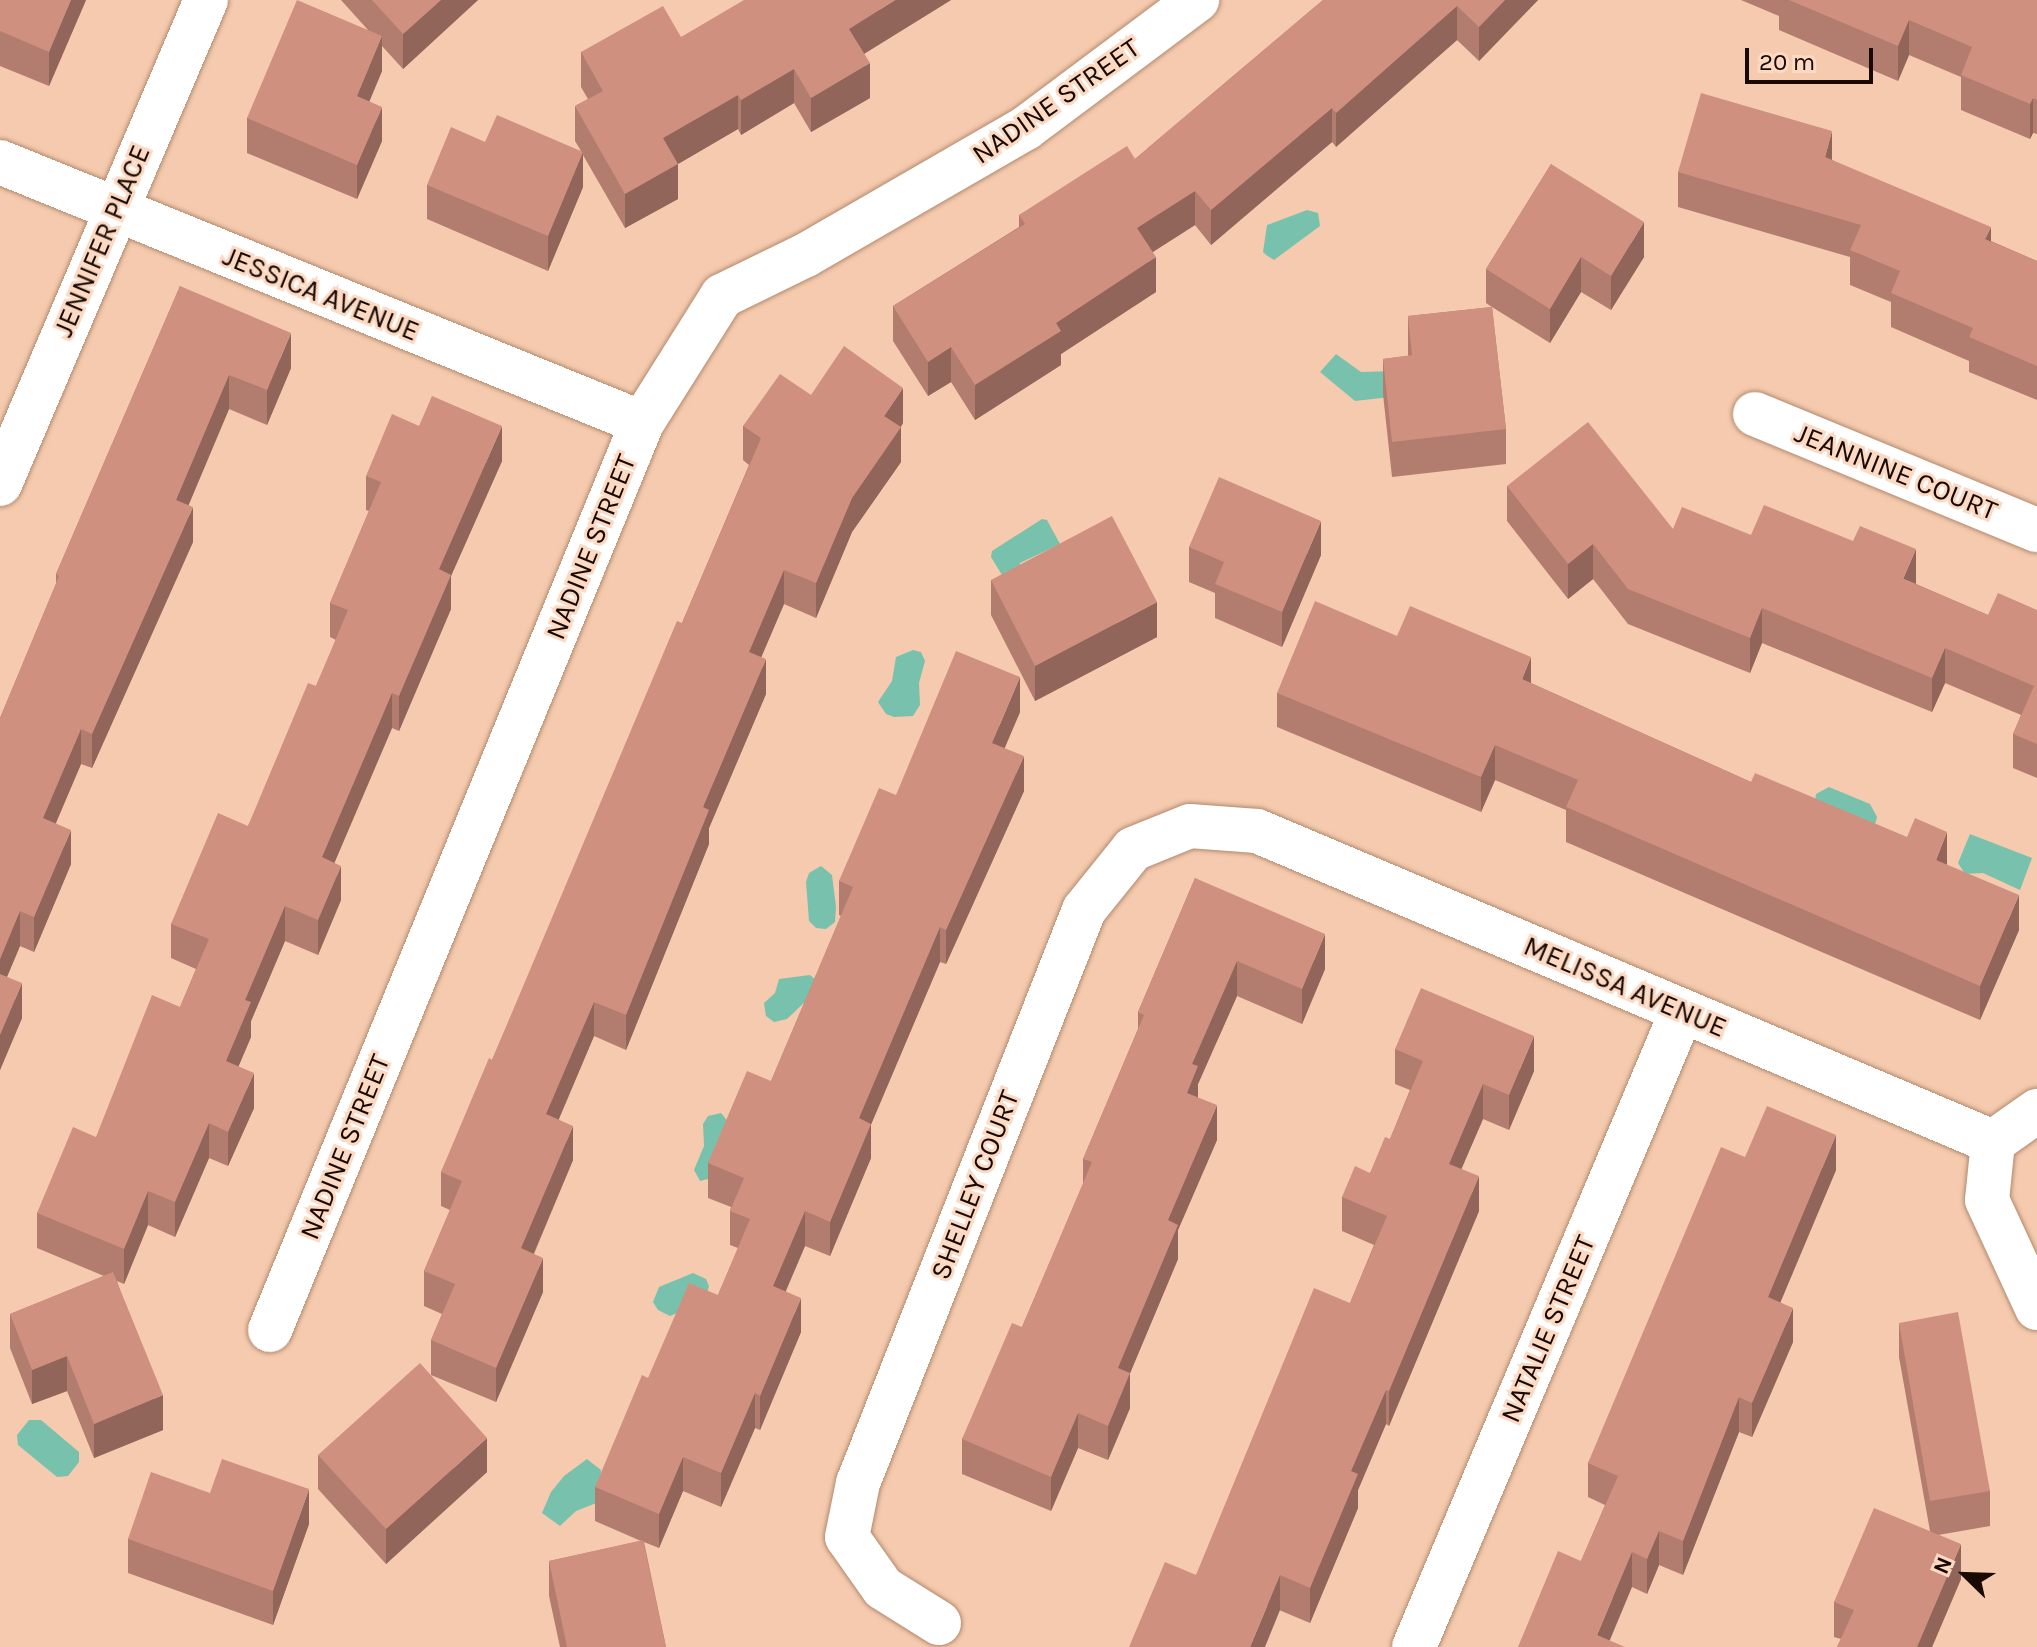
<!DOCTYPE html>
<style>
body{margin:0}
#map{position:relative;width:2037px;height:1647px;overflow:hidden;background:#f5caae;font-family:Karla,sans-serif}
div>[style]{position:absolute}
.water>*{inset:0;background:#78c2ad}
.roads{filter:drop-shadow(0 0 2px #b18a6f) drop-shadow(0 0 2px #b18a6f)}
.minor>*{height:44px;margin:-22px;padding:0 22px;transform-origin:22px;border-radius:22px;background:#fff}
.wall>*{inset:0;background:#b27c6e}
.shaded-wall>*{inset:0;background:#91655a}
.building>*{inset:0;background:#cf9080}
span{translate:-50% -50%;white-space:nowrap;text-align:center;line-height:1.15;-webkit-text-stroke:6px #fcd9c3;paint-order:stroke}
.street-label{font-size:28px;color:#180a03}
.north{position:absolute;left:1925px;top:1535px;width:80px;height:80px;-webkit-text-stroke:6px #fcd9c3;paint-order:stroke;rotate:293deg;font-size:22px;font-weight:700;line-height:32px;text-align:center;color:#180a03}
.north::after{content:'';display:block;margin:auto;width:28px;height:36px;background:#180a03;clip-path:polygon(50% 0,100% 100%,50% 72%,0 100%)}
.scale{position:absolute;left:1745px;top:48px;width:128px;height:36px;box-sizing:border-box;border:4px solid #180a03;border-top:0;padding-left:10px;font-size:24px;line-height:28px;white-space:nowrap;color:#180a03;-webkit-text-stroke:6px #fcd9c3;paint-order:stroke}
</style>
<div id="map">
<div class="water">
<i style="clip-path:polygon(1307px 210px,1318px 213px,1320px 226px,1274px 260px,1266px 255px,1263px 252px,1267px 225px)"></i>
<i style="clip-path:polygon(1336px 354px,1361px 372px,1395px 371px,1399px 396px,1355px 401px,1320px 372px)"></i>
<i style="clip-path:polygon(1042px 519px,1047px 520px,1060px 544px,1020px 563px,1019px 571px,1002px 575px,991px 557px,992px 551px)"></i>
<i style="clip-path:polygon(913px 650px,921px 652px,925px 661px,919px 683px,920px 705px,913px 716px,894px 717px,886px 714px,878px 702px,892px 681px,896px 657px)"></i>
<i style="clip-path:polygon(1829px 787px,1870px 804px,1877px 817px,1875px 825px,1815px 802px,1816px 794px)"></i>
<i style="clip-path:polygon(1970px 834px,2032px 858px,2020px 890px,1983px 873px,1965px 874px,1958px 863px)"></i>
<i style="clip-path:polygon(821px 866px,832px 875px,836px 907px,835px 922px,826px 929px,816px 928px,809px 921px,806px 882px,809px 873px)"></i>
<i style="clip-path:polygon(810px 975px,816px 980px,808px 999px,787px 1019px,774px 1022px,766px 1016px,764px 1003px,775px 993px,779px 979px)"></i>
<i style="clip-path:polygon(721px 1113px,731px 1125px,708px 1179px,700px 1181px,694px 1170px,704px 1146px,703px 1124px,708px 1116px)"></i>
<i style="clip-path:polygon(693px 1273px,706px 1279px,709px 1286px,705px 1301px,670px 1316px,658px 1310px,653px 1302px,659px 1287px)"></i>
<i style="clip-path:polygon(29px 1420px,41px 1420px,79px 1452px,79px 1462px,68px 1476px,57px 1477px,18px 1445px,17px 1435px)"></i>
<i style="clip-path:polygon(587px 1459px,601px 1470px,599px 1502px,576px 1511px,560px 1526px,542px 1513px,551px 1492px,564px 1476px)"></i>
</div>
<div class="roads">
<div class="minor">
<i style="left:0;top:162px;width:693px;rotate:22.12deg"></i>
<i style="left:1755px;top:414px;width:305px;rotate:22.4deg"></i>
<i style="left:0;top:484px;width:526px;rotate:-66.94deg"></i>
<i style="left:1993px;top:1142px;width:58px;rotate:95.9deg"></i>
<i style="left:1987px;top:1200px;width:119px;rotate:65.2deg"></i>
<i style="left:1993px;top:1142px;width:54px;rotate:-35.2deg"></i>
<i style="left:270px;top:1330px;width:980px;rotate:-67.7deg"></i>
<i style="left:642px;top:423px;width:150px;rotate:-57.8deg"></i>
<i style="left:722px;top:296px;width:93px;rotate:-26deg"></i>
<i style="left:806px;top:255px;width:254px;rotate:-30deg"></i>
<i style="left:1026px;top:128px;width:214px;rotate:-36.8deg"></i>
<i style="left:939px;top:1623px;width:66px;rotate:-148deg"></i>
<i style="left:883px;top:1588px;width:62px;rotate:-125.2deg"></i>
<i style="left:847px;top:1537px;width:55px;rotate:-78.5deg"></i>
<i style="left:858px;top:1483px;width:616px;rotate:-68.47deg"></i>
<i style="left:1084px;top:910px;width:78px;rotate:-51.2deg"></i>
<i style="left:1133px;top:849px;width:61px;rotate:-22deg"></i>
<i style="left:1190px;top:826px;width:67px;rotate:4.3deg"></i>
<i style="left:1257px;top:831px;width:799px;rotate:22.91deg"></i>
<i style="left:1414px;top:1647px;width:690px;rotate:-67.15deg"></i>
</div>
</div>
<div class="wall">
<i style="clip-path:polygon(0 0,86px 0,49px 86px,0 66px)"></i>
<i style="clip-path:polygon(341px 0,478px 0,403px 69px,382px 46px,382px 71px,369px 102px,382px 141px,357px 199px,247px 153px,247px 118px,368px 30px)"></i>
<i style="clip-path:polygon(951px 0,864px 54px,870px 98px,811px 132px,794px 103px,741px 135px,738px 129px,678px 164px,678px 199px,625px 228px,583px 155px,583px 187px,548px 271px,427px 219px,427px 185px,485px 142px,581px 151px,575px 141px,575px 106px,588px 99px,581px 87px,581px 52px)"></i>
<i style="clip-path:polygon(1323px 0,1538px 0,1479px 61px,1457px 40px,1336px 147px,1332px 142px,1211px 245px,1195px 225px,1153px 252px,1156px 292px,1061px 354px,1061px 365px,975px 420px,951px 382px,928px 396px,893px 341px,893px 306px,1019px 227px,1019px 215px,1135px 159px)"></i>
<i style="clip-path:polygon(1741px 0,2037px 0,2037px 134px,2033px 133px,2030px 139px,1961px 110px,1961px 77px,1909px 55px,1898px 81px,1779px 30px,1779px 16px)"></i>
<i style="clip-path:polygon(1832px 160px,1991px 241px,2037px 261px,2037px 400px,1969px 372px,1969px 361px,1891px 327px,1891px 302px,1850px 285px,1850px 257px,1678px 207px,1678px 172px)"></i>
<i style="clip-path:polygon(1551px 164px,1644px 257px,1611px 310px,1581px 292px,1550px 343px,1492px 307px,1506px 429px,1506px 464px,1392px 477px,1383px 394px,1383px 359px,1408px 356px,1408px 316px,1492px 307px,1486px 303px,1486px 269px)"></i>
<i style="clip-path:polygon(180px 286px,291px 368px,267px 425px,229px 409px,188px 506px,193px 542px,92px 768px,81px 764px,56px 823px,71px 864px,34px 952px,20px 946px,7px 977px,22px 1018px,0 1070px,0 718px,56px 584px,56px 574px)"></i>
<i style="clip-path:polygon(811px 395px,903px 423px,901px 427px,901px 462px,852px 532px,816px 618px,784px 604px,761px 657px,766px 694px,709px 828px,709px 844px,626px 1050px,594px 1036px,559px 1119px,573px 1160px,534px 1254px,543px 1292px,496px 1402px,431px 1375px,431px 1340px,442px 1314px,424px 1306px,424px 1271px,450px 1210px,441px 1206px,441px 1172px,492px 1060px,682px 623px,749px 465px,743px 460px,743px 426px)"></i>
<i style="clip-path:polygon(502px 461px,451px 576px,451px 609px,399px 731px,392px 728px,334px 863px,341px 900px,318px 955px,285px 941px,251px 1021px,251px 1037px,238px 1067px,254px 1108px,228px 1166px,209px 1158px,175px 1237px,148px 1225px,124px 1284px,117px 1281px,163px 1430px,94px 1458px,67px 1391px,32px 1404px,10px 1348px,10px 1314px,104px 1276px,37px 1248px,37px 1213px,96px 1137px,180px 1007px,196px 969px,171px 958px,171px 924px,248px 826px,316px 686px,336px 640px,330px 637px,330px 603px,369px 511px,366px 510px,366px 476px)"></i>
<i style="clip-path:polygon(1507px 486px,1673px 529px,1751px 535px,1916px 584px,1988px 615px,2037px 610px,2037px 778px,2013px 768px,2013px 734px,2021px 715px,1945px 683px,1932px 712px,1762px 643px,1750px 673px,1628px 624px,1593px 579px,1568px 599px,1507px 521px)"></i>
<i style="clip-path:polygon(1189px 547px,1321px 555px,1282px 647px,1215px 618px,1215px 593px,1189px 582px)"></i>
<i style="clip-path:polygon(991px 580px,1157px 637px,1035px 701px,991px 615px)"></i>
<i style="clip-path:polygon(1397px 636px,1531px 683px,1751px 782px,1947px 865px,2019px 930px,1980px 1020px,1566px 842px,1566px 810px,1495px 780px,1481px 812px,1277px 727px,1277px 693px)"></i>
<i style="clip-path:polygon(1020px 712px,1004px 748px,1024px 791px,946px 964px,940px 962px,871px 1124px,871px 1158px,830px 1256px,805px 1246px,786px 1291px,801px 1332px,760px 1430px,755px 1428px,721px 1507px,683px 1491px,659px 1548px,644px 1542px,666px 1647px,560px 1647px,549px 1596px,549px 1561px,641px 1541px,595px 1521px,595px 1487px,648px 1378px,718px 1295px,738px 1248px,730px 1245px,730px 1211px,731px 1207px,708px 1198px,708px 1163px,771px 1081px,841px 916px,839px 915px,839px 881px,896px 795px)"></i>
<i style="clip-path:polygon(1195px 878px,1325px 969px,1302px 1024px,1237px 996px,1198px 1084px,1198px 1098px,1217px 1140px,1178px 1230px,1178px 1259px,1130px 1373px,1130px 1408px,1108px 1460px,1078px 1448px,1051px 1511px,962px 1474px,962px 1439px,1022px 1327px,1083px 1184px,1083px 1159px,1138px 1029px,1138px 1012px)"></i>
<i style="clip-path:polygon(1395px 1049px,1534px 1071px,1509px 1130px,1483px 1119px,1461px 1169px,1479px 1211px,1389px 1426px,1386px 1424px,1358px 1490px,1358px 1508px,1310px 1623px,1196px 1575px,1350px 1303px,1374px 1245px,1342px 1231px,1342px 1197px,1370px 1173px,1390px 1139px,1410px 1090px,1395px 1084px)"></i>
<i style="clip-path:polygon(1745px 1157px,1836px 1170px,1780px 1302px,1793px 1342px,1752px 1437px,1739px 1432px,1683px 1575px,1659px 1565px,1647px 1594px,1632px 1587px,1518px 1647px,1581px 1561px,1605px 1505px,1588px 1497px,1588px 1463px)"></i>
<i style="clip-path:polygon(1899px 1323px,1990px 1491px,1990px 1526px,1938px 1535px,1961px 1579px,1932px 1647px,1837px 1647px,1841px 1639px,1834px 1637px,1834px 1602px,1930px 1531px,1899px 1357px)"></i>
<i style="clip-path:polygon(318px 1455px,487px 1472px,386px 1564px,318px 1489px)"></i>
<i style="clip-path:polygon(210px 1493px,309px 1524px,273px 1625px,128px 1573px,128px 1539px)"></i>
</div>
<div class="shaded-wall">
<i style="clip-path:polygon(71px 0,86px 0,49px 86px,49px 52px)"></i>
<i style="clip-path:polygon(441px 0,478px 0,403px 69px,403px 34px)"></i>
<i style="clip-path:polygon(895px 0,951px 0,849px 63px,849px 29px)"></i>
<i style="clip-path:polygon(1505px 0,1538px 0,1479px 61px,1479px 27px)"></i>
<i style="clip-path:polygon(1457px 6px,1457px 40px,1336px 147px,1336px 113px)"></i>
<i style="clip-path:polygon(1909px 20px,1909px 55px,1898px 81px,1898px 46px)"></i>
<i style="clip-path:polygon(382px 36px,382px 71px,357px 131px,357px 96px)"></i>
<i style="clip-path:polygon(870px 63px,870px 98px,811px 132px,811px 98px)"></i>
<i style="clip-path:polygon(794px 69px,794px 103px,741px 135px,741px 100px)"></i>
<i style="clip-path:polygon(738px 95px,738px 129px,678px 164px,678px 199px,625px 228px,625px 194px,663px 138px)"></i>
<i style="clip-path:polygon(2033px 98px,2033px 133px,2030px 139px,2030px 104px)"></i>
<i style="clip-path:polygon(382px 107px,382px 141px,357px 199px,357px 165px)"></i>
<i style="clip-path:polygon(1332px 108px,1332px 142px,1211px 245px,1211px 210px)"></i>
<i style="clip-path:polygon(1832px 131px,1832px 166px,1825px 157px)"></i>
<i style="clip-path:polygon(583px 152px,583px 187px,548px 271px,548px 236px)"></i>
<i style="clip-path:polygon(1195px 191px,1195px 225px,1137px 262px,1137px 228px)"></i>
<i style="clip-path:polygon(1644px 222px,1644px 257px,1611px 310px,1611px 276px)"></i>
<i style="clip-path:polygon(1991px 227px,1991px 262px,1985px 239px)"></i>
<i style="clip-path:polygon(1156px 257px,1156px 292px,1061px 354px,1061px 365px,975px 420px,975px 385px,1056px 323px)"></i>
<i style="clip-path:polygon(1581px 257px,1581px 292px,1550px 343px,1550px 309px)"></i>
<i style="clip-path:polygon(291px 333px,291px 368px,267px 425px,267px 390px)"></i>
<i style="clip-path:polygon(951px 347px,951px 382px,928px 396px,928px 362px)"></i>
<i style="clip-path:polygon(229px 375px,229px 409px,176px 535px,176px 500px)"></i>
<i style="clip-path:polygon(903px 388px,903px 423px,884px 450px,884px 416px)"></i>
<i style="clip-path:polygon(502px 426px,502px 461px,451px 576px,451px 609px,399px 731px,399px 696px,439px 569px)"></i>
<i style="clip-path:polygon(901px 427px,901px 462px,852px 532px,816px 618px,816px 583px,852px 498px)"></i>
<i style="clip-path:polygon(193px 507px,193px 542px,92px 768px,92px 734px)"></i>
<i style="clip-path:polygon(1321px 521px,1321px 555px,1282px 647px,1282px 612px)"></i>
<i style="clip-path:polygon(1593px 544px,1593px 579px,1568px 599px,1568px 564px)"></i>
<i style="clip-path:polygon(1916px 549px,1916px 584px,1903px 579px)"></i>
<i style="clip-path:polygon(784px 570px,784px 604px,749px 686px,749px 652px)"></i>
<i style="clip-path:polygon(1157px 602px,1157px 637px,1035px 701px,1035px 666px)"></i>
<i style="clip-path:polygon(1762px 608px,1762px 643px,1750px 673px,1750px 638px)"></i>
<i style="clip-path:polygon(1945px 648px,1945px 683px,1932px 712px,1932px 678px)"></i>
<i style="clip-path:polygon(1531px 657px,1531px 692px,1522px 679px)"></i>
<i style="clip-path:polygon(766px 659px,766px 694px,709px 828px,709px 844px,626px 1050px,626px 1015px,703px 807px)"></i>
<i style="clip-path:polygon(1020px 677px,1020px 712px,992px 778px,992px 743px)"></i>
<i style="clip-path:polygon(392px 693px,392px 728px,322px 892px,322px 857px)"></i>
<i style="clip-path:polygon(81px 729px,81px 764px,43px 853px,43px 818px)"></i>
<i style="clip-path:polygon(1495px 745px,1495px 780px,1481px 812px,1481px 777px)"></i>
<i style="clip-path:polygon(1024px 756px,1024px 791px,946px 964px,946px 930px)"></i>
<i style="clip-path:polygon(71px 830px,71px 864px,34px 952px,34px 917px)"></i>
<i style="clip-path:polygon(1947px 832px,1947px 867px,1936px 860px)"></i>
<i style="clip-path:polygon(341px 866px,341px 900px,318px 955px,318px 920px)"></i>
<i style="clip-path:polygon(2019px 895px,2019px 930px,1980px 1020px,1980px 986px)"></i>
<i style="clip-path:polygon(285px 906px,285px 941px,251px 1021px,251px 1037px,226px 1096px,226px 1061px,245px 1000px)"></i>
<i style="clip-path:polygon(20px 911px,20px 946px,0 993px,0 959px)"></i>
<i style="clip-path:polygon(940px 927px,940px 962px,859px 1153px,859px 1118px)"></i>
<i style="clip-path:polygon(1325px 934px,1325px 969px,1302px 1024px,1302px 989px)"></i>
<i style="clip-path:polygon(1237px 961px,1237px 996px,1198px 1084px,1198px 1101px,1187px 1093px,1192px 1064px)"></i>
<i style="clip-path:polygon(22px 983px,22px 1018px,0 1070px,0 1035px)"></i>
<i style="clip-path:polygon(594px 1002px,594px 1036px,546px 1149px,546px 1114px)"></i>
<i style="clip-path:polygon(1534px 1036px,1534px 1071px,1509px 1130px,1509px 1095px)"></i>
<i style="clip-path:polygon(254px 1073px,254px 1108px,228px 1166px,228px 1132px)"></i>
<i style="clip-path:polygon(1483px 1084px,1483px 1119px,1449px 1198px,1449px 1164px)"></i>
<i style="clip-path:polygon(1217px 1105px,1217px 1140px,1178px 1230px,1178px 1259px,1118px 1402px,1118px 1368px,1168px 1220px)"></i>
<i style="clip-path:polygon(209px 1123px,209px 1158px,175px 1237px,175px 1202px)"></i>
<i style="clip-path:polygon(871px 1124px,871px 1158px,830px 1256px,830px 1222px)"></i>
<i style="clip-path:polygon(573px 1126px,573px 1160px,521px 1283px,521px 1248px)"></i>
<i style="clip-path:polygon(1836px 1135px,1836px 1170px,1768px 1332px,1768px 1297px)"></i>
<i style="clip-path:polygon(1479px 1176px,1479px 1211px,1389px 1426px,1389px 1391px)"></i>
<i style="clip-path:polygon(148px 1191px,148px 1225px,124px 1284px,124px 1249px)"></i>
<i style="clip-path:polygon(805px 1211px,805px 1246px,773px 1320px,773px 1286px)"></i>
<i style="clip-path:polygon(543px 1258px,543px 1292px,496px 1402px,496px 1368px)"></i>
<i style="clip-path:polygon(801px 1298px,801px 1332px,760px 1430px,760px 1396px)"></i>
<i style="clip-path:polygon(1793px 1308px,1793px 1342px,1752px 1437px,1752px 1403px)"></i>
<i style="clip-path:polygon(67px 1356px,67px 1391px,32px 1404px,32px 1370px)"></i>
<i style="clip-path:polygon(1130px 1373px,1130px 1408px,1108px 1460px,1108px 1426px)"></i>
<i style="clip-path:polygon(1386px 1390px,1386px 1424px,1358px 1490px,1358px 1508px,1310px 1623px,1310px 1588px,1351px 1471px)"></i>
<i style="clip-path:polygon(755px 1393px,755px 1428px,721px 1507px,721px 1473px)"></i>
<i style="clip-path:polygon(163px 1395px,163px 1430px,94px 1458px,94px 1424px)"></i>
<i style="clip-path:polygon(1739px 1397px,1739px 1432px,1683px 1575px,1683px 1541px)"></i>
<i style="clip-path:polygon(1078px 1413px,1078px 1448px,1051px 1511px,1051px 1477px)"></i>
<i style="clip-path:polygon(487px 1438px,487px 1472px,386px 1564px,386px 1529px)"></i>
<i style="clip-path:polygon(683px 1457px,683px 1491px,659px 1548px,659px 1514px)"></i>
<i style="clip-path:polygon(309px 1489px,309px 1524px,273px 1625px,273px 1591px)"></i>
<i style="clip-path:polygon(1659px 1531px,1659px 1565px,1647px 1594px,1647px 1559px)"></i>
<i style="clip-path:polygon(1961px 1544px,1961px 1579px,1932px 1647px,1917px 1647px)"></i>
<i style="clip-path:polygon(1632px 1552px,1632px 1587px,1607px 1647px,1597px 1635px)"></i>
<i style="clip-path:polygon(1280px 1575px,1280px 1610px,1265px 1647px,1250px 1647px)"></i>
</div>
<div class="building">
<i style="clip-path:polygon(0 0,71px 0,49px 52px,0 31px)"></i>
<i style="clip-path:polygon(297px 0,382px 36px,357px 96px,382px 107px,357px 165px,247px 118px)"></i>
<i style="clip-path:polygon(372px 0,441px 0,403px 34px)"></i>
<i style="clip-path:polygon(744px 0,895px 0,849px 29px,870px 63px,811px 98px,794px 69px,741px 100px,738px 95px,663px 138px,678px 164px,625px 194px,575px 106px,603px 91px,581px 52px,663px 6px,681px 37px)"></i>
<i style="clip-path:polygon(1323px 0,1505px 0,1479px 27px,1457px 6px,1336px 113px,1332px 108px,1211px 210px,1195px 191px,1137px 228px,1156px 257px,1056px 323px,1061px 331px,975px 385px,951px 347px,928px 362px,893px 306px,1025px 224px,1019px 215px,1127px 146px,1135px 159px)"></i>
<i style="clip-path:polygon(1789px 0,2037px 0,2037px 100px,2033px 98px,2030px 104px,1961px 75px,1972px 47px,1909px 20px,1898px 46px)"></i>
<i style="clip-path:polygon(1701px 93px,1832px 131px,1825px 157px,1991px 227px,1985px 239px,2037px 261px,2037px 366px,1969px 337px,1973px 328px,1891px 293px,1900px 271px,1850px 250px,1861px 225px,1678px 172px)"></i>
<i style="clip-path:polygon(497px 115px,583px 152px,548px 236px,427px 185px,451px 127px,485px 142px)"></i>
<i style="clip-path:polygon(1551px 164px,1644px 222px,1611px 276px,1581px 257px,1550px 309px,1486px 269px)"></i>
<i style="clip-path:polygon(180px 286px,291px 333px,267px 390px,229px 375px,176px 500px,193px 507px,92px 734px,81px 729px,43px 818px,71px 830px,34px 917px,20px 911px,0 959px,0 718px,59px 576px,56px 574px)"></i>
<i style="clip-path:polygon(1492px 307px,1506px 429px,1392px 442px,1383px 359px,1412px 355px,1408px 316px)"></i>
<i style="clip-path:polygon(844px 346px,903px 388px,884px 416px,901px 427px,852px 498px,816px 583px,784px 570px,749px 652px,766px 659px,703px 807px,709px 810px,626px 1015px,594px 1002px,546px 1114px,573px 1126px,521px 1248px,543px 1258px,496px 1368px,431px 1340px,455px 1284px,424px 1271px,462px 1181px,441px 1172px,489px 1058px,492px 1060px,677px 621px,682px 623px,761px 438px,743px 426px,780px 374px,811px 395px)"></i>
<i style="clip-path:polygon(432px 396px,502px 426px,439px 569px,451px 575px,399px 696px,392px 693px,322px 857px,341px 866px,318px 920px,285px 906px,245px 1000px,251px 1002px,226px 1061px,254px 1073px,228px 1132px,209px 1123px,175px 1202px,148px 1191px,124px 1249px,37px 1213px,73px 1127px,96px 1137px,152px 995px,180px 1007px,209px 939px,171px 924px,218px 813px,248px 826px,308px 683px,316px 686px,348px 610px,330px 603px,381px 482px,366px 476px,392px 414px,419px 426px)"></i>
<i style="clip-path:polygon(1588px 422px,1673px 529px,1682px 507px,1751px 535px,1764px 505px,1853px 541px,1860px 526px,1916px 549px,1903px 579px,1988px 615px,1998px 593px,2037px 610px,2037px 744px,2013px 734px,2034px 686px,1945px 648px,1932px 678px,1762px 608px,1750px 638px,1628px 589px,1593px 544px,1568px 564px,1507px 486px)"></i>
<i style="clip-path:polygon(1219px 477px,1321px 521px,1282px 612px,1215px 584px,1224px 562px,1189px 547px)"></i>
<i style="clip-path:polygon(1112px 516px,1157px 602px,1035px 666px,991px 580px)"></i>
<i style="clip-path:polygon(1315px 601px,1397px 636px,1410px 606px,1531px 657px,1522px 679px,1751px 782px,1755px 773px,1907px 837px,1915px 818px,1947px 832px,1936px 860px,2019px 895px,1980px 986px,1566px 807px,1578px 780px,1495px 745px,1481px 777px,1277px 693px)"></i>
<i style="clip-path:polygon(956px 651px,1020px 677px,992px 743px,1024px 756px,946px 930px,940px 927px,859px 1118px,871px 1124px,830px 1222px,805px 1211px,773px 1286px,801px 1298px,760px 1396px,755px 1393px,721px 1473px,683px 1457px,659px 1514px,595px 1487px,642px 1375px,648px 1378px,689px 1283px,718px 1295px,750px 1219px,730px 1211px,744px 1178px,708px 1163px,747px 1071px,771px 1081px,853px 887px,839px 881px,879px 788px,896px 795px)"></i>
<i style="clip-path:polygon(1195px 878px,1325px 934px,1302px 989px,1237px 961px,1192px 1064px,1198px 1066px,1187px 1093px,1217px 1105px,1168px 1220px,1178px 1225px,1118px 1368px,1130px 1373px,1108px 1426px,1078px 1413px,1051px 1477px,962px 1439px,1012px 1323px,1022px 1327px,1092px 1162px,1083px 1159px,1144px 1015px,1138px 1012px)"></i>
<i style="clip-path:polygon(0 974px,22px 983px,0 1035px)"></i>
<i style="clip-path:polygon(1421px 988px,1534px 1036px,1509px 1095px,1483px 1084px,1449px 1164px,1479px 1176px,1389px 1391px,1386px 1390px,1351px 1471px,1358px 1474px,1310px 1588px,1280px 1575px,1250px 1647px,1129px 1647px,1165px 1562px,1196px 1575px,1314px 1288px,1350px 1303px,1387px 1216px,1342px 1197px,1355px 1166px,1370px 1173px,1385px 1137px,1390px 1139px,1423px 1061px,1395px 1049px)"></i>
<i style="clip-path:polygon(1767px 1106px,1836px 1135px,1768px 1297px,1793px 1308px,1752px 1403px,1739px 1397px,1683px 1541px,1659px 1531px,1647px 1559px,1632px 1552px,1597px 1635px,1625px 1647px,1518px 1647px,1558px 1551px,1581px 1561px,1618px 1476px,1588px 1463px,1721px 1147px,1745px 1157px)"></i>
<i style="clip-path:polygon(113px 1272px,163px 1395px,94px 1424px,67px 1356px,32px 1370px,10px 1314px)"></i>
<i style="clip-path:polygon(1958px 1312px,1990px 1491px,1930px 1501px,1899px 1323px)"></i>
<i style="clip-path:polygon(420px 1363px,487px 1438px,386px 1529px,318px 1455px)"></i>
<i style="clip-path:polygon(222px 1459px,309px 1489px,273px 1591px,128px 1539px,151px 1472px,210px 1493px)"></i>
<i style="clip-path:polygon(1874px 1508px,1961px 1544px,1917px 1647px,1837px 1647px,1854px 1610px,1834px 1602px)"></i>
<i style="clip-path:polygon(643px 1540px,666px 1647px,567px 1647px,549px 1561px)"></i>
</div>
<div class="street-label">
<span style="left:1056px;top:101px;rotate:-35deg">NADINE STREET</span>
<span style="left:102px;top:241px;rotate:-67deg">JENNIFER PLACE</span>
<span style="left:321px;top:294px;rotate:22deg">JESSICA AVENUE</span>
<span style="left:1896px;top:472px;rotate:22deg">JEANNINE COURT</span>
<span style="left:591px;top:547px;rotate:-68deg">NADINE STREET</span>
<span style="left:1625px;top:987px;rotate:23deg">MELISSA AVENUE</span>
<span style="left:345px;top:1147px;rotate:-68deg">NADINE STREET</span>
<span style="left:975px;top:1185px;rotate:-69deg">SHELLEY COURT</span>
<span style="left:1548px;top:1329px;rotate:-67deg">NATALIE STREET</span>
</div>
<div class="north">N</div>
<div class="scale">20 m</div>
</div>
